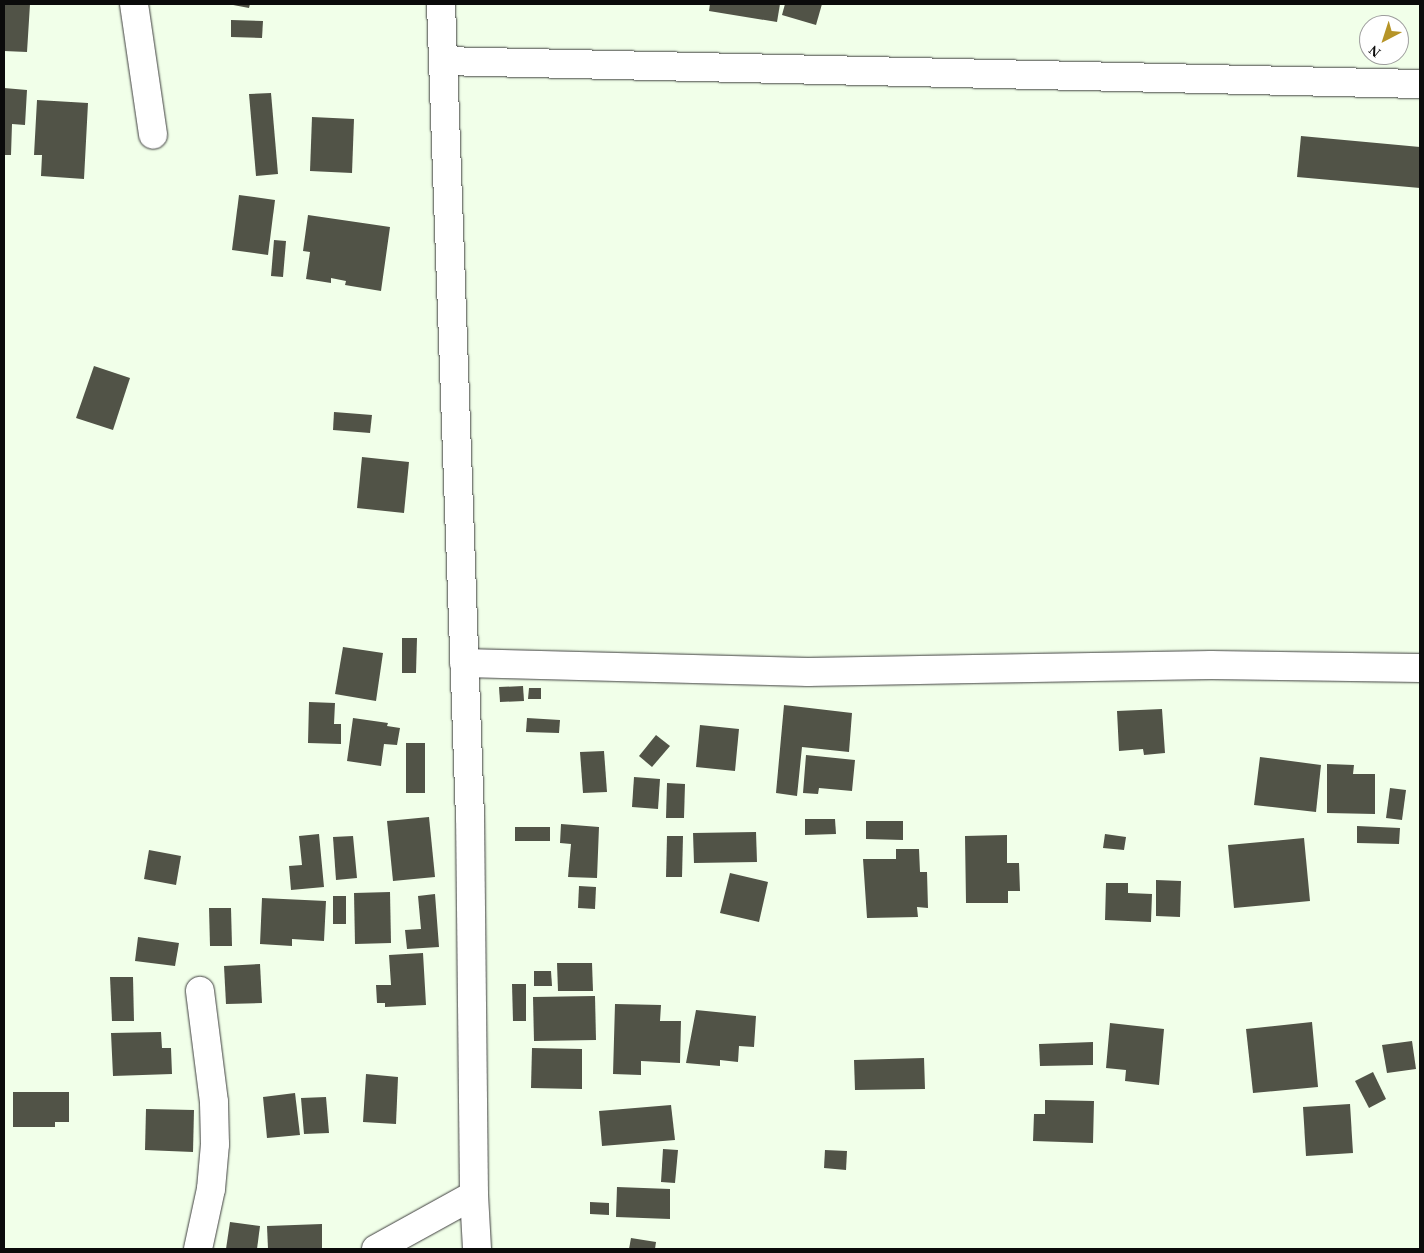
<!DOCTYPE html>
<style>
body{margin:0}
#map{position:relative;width:1424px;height:1253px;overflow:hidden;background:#f1ffe9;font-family:Georgia,serif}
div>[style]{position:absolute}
.building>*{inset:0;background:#515347}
.roads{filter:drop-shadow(0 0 1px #3e3e3e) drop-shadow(0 0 1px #3e3e3e)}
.minor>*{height:28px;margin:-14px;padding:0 14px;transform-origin:14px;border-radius:14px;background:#fff}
span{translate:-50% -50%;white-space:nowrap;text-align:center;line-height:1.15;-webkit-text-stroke:5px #fff;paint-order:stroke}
.frame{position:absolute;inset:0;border:5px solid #0b0b0b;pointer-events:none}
.north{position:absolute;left:1359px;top:15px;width:50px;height:50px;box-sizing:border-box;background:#fff;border:1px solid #9d9d9d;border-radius:50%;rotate:220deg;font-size:14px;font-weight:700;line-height:20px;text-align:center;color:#0b0b0b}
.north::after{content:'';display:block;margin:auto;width:18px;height:22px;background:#b69427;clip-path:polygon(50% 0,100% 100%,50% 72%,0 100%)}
</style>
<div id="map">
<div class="building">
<i style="clip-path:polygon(4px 4px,30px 4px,27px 52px,4px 51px)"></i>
<i style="clip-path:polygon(228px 4px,250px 4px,249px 8px)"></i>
<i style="clip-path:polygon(710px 4px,780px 4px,777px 22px,709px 11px)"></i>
<i style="clip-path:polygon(785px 4px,822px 4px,816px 25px,782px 15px)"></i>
<i style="clip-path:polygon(231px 20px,263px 21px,262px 38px,231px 37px)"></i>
<i style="clip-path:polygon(4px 88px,27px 90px,25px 125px,12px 124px,11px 155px,4px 155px)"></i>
<i style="clip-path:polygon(271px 93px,278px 174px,256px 176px,249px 94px)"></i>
<i style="clip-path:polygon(37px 100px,88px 103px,84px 179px,41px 176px,42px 155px,34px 155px)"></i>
<i style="clip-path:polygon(312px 117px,354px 119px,352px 173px,310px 171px)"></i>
<i style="clip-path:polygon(1301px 136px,1420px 147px,1420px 188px,1297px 177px)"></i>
<i style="clip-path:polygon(239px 195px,275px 200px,268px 255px,232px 250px)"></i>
<i style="clip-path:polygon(308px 215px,390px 227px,381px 291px,345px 285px,346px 281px,331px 278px,331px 283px,306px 279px,310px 252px,303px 251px)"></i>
<i style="clip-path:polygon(274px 240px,286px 241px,283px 277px,271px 276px)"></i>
<i style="clip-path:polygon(94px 366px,130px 378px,113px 430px,76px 418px)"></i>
<i style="clip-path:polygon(334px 412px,372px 415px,370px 433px,333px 430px)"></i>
<i style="clip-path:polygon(362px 457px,409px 462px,404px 513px,357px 508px)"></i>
<i style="clip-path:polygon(402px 638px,417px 638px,416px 673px,402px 673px)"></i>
<i style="clip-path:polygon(343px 647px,383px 653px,376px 701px,335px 694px)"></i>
<i style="clip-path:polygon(523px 686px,524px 701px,500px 702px,499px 687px)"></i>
<i style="clip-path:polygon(529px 688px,541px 688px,541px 699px,528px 699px)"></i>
<i style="clip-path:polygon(309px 702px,335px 703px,334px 724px,341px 724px,341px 744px,308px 743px)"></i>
<i style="clip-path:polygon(784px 705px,852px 713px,849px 752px,802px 747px,797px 796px,776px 793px)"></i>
<i style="clip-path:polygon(1162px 709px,1165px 753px,1144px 755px,1143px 749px,1119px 751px,1117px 711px)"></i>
<i style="clip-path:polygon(353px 718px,388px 723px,387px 726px,400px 728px,397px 745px,384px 744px,381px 766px,347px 761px)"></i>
<i style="clip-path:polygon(527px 718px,560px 720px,559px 733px,526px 732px)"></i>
<i style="clip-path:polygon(700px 725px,739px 729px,735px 771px,696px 767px)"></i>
<i style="clip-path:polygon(656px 735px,670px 746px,652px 767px,639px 756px)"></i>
<i style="clip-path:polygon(406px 743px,425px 743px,425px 793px,406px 793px)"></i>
<i style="clip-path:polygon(604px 751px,607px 792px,583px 793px,580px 752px)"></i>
<i style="clip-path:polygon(806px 755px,855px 760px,852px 791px,819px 788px,818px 794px,803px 793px)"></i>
<i style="clip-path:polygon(1260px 757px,1321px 765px,1316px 812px,1254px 805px)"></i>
<i style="clip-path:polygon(1327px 764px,1354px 765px,1353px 774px,1375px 774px,1375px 814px,1327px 813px)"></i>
<i style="clip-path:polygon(634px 777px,660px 779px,658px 809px,632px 807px)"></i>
<i style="clip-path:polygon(667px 783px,685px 784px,684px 818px,666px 818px)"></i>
<i style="clip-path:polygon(1390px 788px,1406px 790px,1402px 820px,1386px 818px)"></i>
<i style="clip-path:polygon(429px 817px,435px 877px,393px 881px,387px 821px)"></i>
<i style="clip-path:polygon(805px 819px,835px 819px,836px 834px,805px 835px)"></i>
<i style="clip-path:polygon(866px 821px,903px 821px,903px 840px,866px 839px)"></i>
<i style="clip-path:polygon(561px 824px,599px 827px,597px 878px,568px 877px,571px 844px,560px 843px)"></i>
<i style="clip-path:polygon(1357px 826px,1400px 828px,1399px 844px,1357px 843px)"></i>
<i style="clip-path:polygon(515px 827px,550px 827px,550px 841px,515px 841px)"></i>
<i style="clip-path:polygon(756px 832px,757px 862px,694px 863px,693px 833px)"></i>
<i style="clip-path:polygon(319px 834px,324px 887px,291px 890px,289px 866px,302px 865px,299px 836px)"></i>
<i style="clip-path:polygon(1105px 834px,1126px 837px,1124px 850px,1103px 848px)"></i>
<i style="clip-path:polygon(1007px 835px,1007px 863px,1019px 863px,1020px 891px,1008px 891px,1008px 903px,966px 903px,965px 836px)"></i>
<i style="clip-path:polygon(353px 836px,357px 878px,336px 880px,333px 837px)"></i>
<i style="clip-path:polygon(667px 836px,683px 836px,682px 877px,666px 877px)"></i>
<i style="clip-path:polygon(1304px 838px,1310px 901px,1234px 908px,1228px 845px)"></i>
<i style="clip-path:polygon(896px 849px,919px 849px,920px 872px,927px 872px,928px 908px,917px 907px,918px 917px,867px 918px,863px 859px,896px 859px)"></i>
<i style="clip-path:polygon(149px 850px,181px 856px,176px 885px,144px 879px)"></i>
<i style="clip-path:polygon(730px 873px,768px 882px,759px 922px,720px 913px)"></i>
<i style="clip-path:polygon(1156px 880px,1181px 881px,1180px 917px,1156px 916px)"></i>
<i style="clip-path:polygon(1106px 883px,1128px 883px,1128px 893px,1152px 894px,1151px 922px,1105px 920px)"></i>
<i style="clip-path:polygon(579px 886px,596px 887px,595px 909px,578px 908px)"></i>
<i style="clip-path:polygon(390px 892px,391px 943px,355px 944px,354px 893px)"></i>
<i style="clip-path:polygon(435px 894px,439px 947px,407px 949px,405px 930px,421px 929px,418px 896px)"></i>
<i style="clip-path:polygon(333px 896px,346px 896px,346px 924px,333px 924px)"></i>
<i style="clip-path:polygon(262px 898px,326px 901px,324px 941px,292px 939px,292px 946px,260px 944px)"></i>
<i style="clip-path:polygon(209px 908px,231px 908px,232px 946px,210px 946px)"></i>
<i style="clip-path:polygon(138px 937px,179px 943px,175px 966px,135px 961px)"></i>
<i style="clip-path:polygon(423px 953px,426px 1005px,385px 1007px,385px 1003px,377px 1003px,376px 985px,391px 985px,389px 955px)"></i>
<i style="clip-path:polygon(557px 963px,592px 963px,593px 991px,558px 991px)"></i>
<i style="clip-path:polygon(260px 964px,262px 1003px,226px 1004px,224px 966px)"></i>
<i style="clip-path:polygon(534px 971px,551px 971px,552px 986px,534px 986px)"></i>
<i style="clip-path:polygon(110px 977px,133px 977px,134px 1021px,112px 1021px)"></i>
<i style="clip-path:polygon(512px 984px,526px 984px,526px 1021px,513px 1021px)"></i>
<i style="clip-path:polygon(595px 996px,596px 1040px,534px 1041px,533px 997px)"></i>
<i style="clip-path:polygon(615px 1004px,661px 1005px,660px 1021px,681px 1021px,680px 1063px,641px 1061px,641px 1075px,613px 1074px)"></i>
<i style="clip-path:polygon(696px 1010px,756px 1016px,754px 1047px,739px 1046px,738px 1062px,720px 1060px,720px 1066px,686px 1063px)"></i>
<i style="clip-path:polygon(1312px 1022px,1318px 1087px,1253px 1093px,1246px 1029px)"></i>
<i style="clip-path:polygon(1110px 1023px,1164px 1029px,1159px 1085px,1125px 1081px,1126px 1070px,1106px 1068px)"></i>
<i style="clip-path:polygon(161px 1032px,162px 1048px,171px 1048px,172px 1074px,113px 1076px,111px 1033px)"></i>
<i style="clip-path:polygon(1412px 1041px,1416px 1069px,1387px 1073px,1382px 1045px)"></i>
<i style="clip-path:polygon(1093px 1042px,1093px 1065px,1040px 1066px,1039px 1044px)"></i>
<i style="clip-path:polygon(532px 1048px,582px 1049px,582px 1089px,531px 1088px)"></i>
<i style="clip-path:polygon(924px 1058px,925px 1089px,855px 1090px,854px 1060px)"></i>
<i style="clip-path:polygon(1373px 1072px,1386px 1099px,1369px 1108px,1355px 1081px)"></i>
<i style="clip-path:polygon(366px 1074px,398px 1077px,396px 1124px,363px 1122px)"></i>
<i style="clip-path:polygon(13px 1092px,69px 1092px,69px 1122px,55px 1122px,55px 1127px,13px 1127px)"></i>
<i style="clip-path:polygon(295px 1093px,300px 1135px,267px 1138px,263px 1097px)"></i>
<i style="clip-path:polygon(326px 1097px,329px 1133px,304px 1134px,301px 1098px)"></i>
<i style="clip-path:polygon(1045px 1100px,1094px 1101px,1093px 1143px,1033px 1141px,1034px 1114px,1045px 1114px)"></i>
<i style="clip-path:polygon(1350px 1104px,1353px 1153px,1306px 1156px,1303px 1107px)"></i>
<i style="clip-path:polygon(671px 1105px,675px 1140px,602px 1146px,599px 1111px)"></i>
<i style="clip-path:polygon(146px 1109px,194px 1110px,193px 1152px,145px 1150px)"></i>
<i style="clip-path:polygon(663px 1149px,678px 1150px,675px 1183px,661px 1182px)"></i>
<i style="clip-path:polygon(825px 1150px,847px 1151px,846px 1170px,824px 1168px)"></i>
<i style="clip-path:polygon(617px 1187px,670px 1189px,670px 1219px,616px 1217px)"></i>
<i style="clip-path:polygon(590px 1202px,609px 1203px,609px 1215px,590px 1214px)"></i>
<i style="clip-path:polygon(230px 1222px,260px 1226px,257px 1249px,226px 1249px)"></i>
<i style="clip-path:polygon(322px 1224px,322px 1249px,268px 1249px,267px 1226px)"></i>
<i style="clip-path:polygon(631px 1238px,656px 1242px,655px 1249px,629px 1249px)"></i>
</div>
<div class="roads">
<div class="minor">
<i style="left:134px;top:4px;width:132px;rotate:81.7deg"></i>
<i style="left:443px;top:61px;width:977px;rotate:1.35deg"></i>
<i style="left:464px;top:663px;width:344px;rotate:1.5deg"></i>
<i style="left:808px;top:672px;width:403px;rotate:-1deg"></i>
<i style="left:1211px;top:665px;width:209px;rotate:0.8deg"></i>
<i style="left:474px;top:1195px;width:54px;rotate:86.8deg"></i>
<i style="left:198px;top:1249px;width:61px;rotate:-77.8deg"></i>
<i style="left:211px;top:1189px;width:45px;rotate:-84.9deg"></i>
<i style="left:215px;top:1144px;width:42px;rotate:-91.4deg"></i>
<i style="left:214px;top:1102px;width:112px;rotate:-97.2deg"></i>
<i style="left:376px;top:1249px;width:112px;rotate:-28.9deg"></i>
<i style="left:474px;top:1195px;width:377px;rotate:-90.6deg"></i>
<i style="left:470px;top:818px;width:815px;rotate:-92.04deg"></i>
</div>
</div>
<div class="frame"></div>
<div class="north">N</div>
</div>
